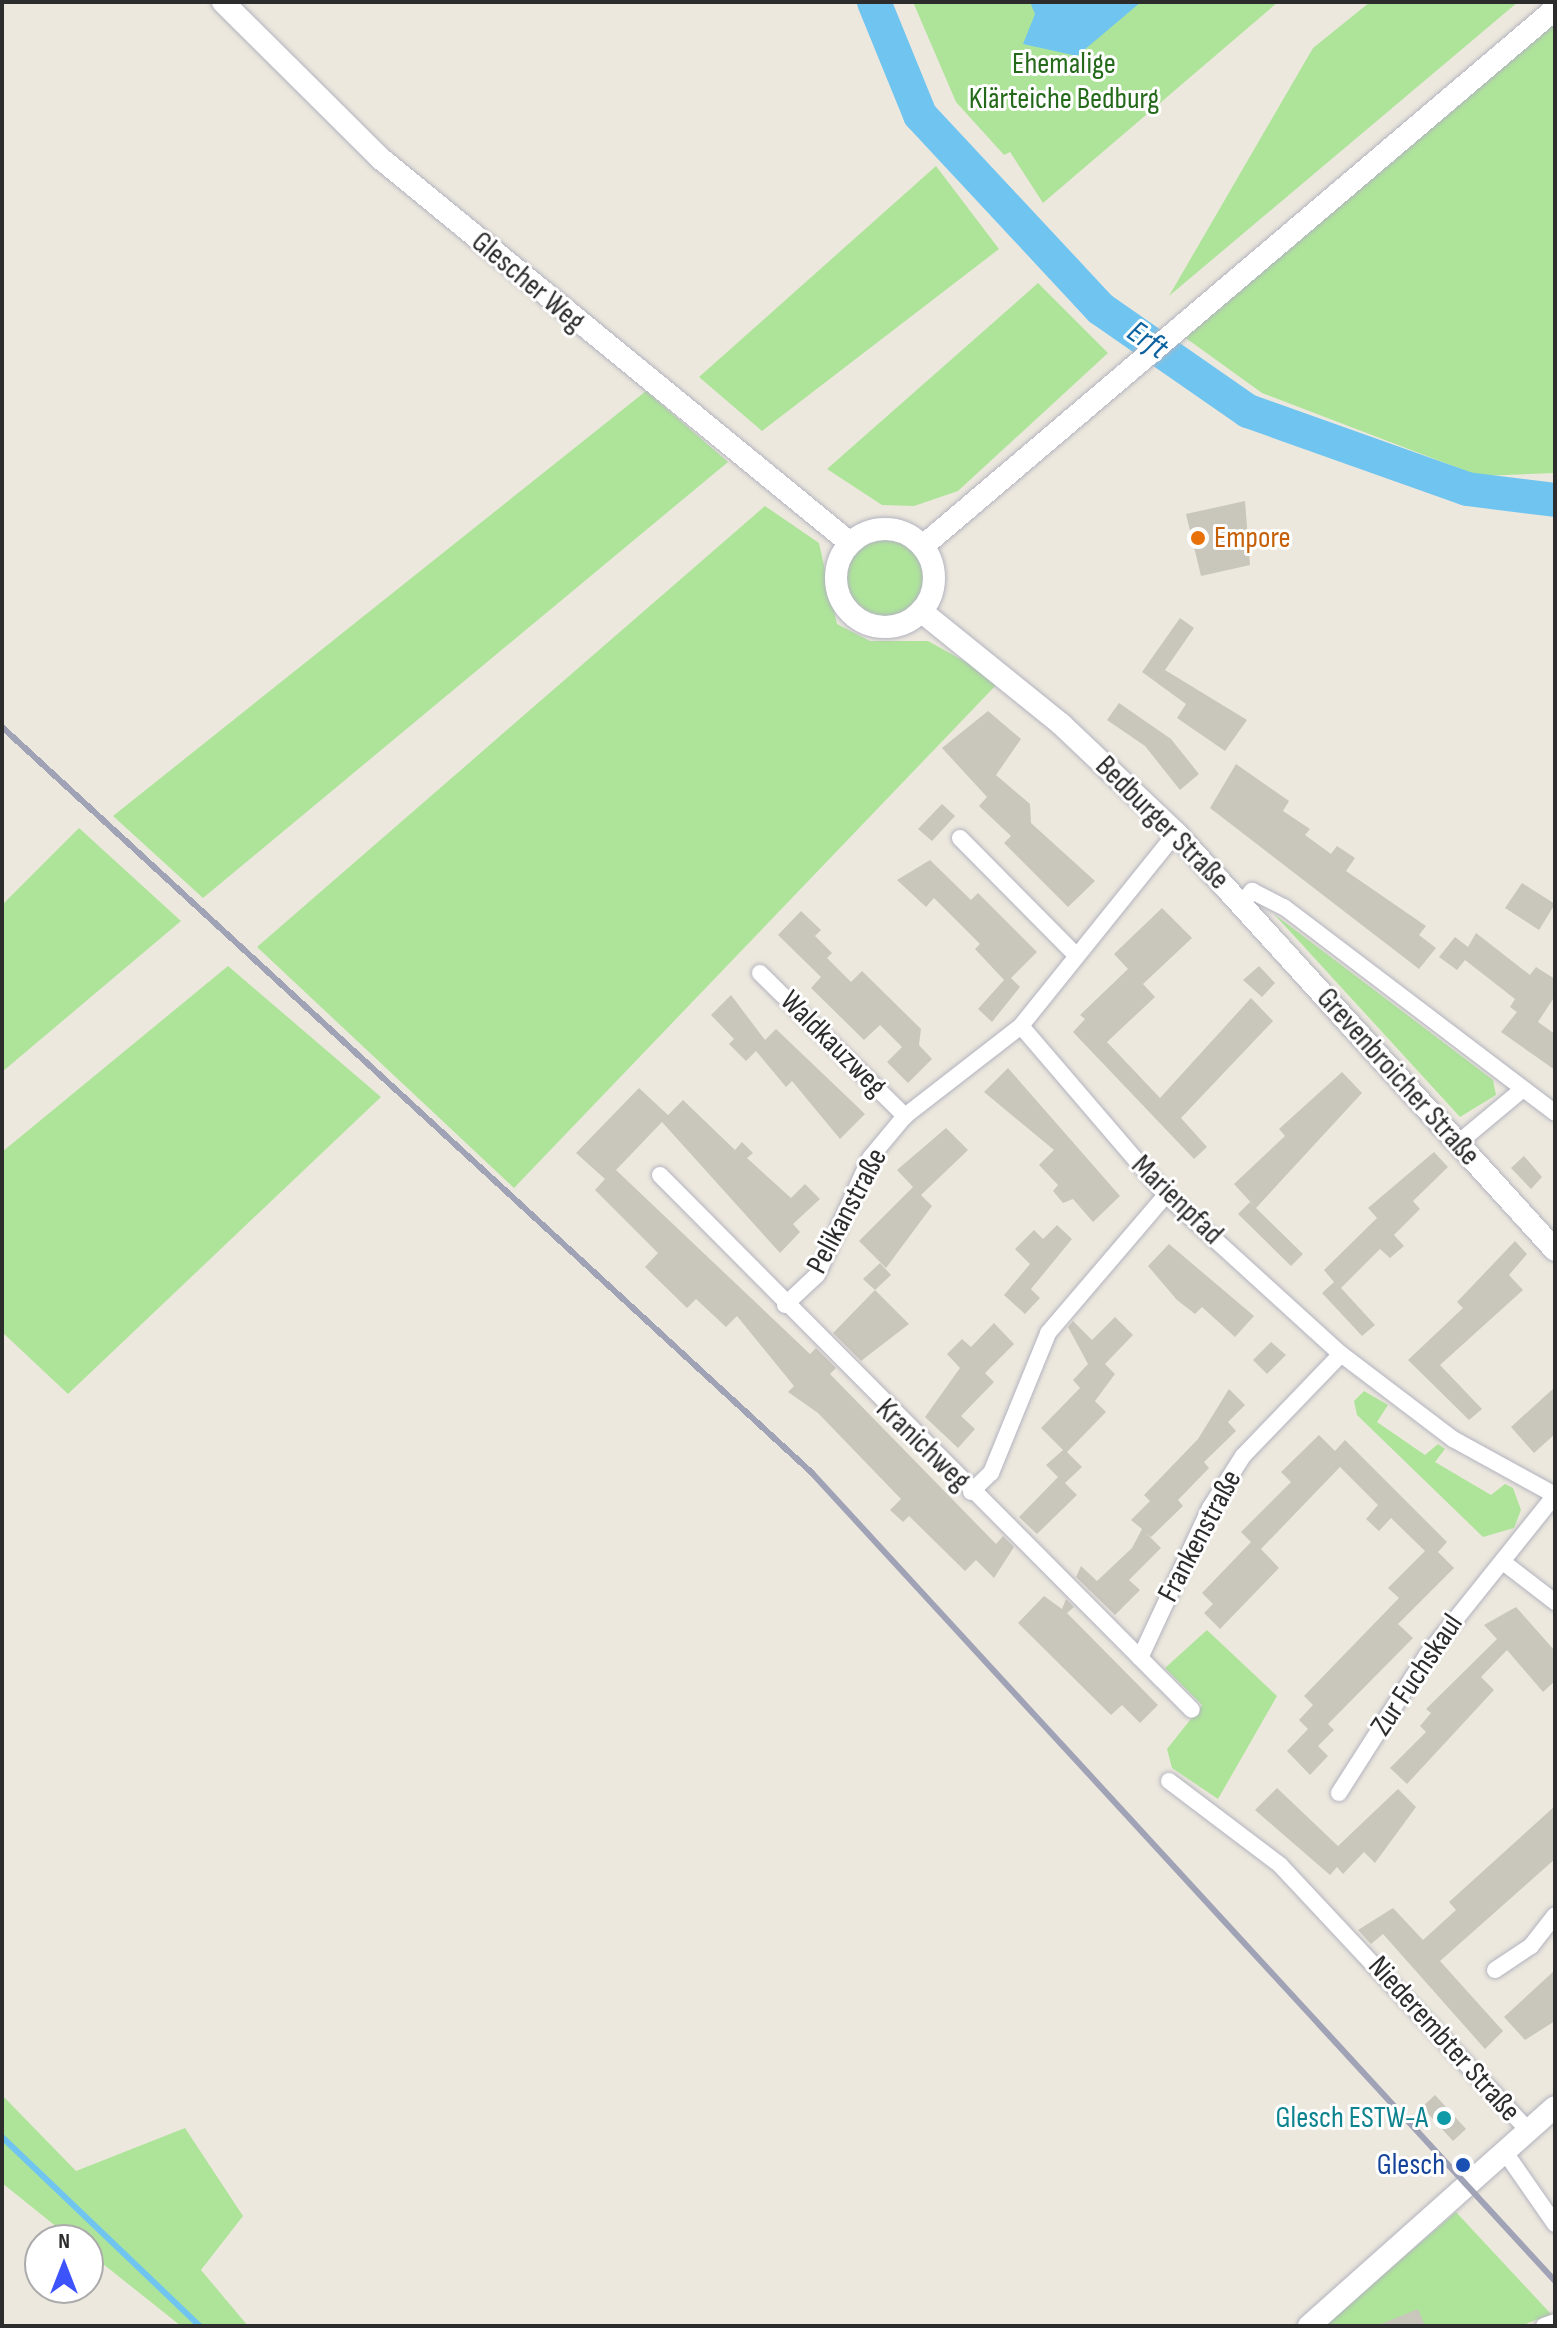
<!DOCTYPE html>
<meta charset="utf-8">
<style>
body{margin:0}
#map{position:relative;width:1557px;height:2328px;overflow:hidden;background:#ede8de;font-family:"Sofia Sans Condensed",sans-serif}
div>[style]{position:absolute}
.green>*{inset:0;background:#aee49a}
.round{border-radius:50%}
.water>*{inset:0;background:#70c5f0}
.stream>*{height:6px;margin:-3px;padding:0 3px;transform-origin:3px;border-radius:3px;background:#70c5f0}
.river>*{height:34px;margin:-17px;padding:0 17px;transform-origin:17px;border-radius:17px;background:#70c5f0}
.building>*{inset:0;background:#c9c6bc}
.roads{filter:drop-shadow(0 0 2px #b2b3bf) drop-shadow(0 0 2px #b2b3bf)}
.street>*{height:16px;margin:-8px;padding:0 8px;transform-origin:8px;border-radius:8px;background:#fff}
.secondary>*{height:22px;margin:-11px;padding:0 11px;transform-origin:11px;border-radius:11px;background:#fff}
.secondary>.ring{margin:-11px;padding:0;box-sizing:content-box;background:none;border:22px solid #fff;border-radius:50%}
.rail>*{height:6px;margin:-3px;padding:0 3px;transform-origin:3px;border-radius:3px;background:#a0a2b6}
.dots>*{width:22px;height:22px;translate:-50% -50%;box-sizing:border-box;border:4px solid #fff;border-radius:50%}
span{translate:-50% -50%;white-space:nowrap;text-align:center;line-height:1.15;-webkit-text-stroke:6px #fff;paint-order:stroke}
.park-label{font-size:30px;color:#256a1a}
.street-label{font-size:30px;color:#2c2c2c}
.food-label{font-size:30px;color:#c56008}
.left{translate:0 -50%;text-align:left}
.culture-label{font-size:30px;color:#0d838f}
.right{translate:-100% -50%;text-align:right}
.transit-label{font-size:30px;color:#164399}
.water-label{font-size:32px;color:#0c629f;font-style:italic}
.frame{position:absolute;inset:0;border:4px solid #2c2c2c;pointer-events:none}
.north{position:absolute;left:24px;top:2224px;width:80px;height:80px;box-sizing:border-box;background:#fff;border:2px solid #ababab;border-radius:50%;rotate:0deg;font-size:22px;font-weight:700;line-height:32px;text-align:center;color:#2c2c2c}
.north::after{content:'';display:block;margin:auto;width:28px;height:36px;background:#3d53fc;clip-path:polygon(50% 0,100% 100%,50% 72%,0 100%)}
</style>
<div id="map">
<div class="green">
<i style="clip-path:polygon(913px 2px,1278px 2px,1043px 203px,1010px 152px,1004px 155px,956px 102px)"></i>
<i style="clip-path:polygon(1370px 2px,1518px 2px,1169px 296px,1313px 48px)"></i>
<i style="clip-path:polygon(1555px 23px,1555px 473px,1479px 476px,1262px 393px,1183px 336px)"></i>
<i style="clip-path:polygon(936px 166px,999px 249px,762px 431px,699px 377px)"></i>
<i style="clip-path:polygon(1038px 283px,1108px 353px,958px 491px,914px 506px,882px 505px,827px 469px)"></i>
<i style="clip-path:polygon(646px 391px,728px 462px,203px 898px,113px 816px)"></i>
<i style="clip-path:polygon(765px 506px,819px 543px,837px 624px,870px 641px,928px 641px,1000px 681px,514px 1188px,257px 947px)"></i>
<i class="round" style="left:847px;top:540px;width:76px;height:76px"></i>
<i style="clip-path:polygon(79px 828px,181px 921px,2px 1072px,2px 905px)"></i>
<i style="clip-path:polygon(1274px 914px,1493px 1080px,1496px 1095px,1460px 1117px)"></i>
<i style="clip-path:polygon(228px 966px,381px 1097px,68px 1394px,2px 1332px,2px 1152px)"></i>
<i style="clip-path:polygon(1364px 1391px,1388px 1405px,1377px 1422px,1425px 1455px,1438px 1444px,1445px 1449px,1435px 1462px,1491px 1495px,1505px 1484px,1513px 1488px,1521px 1510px,1514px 1528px,1483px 1537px,1357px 1415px,1354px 1401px)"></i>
<i style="clip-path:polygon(1207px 1630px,1277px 1696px,1218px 1799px,1172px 1768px,1167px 1749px,1202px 1705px,1165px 1668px)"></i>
<i style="clip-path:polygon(2px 2095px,76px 2171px,185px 2128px,243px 2216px,201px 2270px,248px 2326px,181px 2326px,88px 2252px,88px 2240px,73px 2240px,2px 2183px)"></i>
<i style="clip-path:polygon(1456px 2212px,1551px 2314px,1521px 2326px,1324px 2326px)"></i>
</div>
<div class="water">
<i style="clip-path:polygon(1030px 2px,1141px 2px,1077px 56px,1023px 44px,1035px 14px)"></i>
</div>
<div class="stream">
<i style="left:2px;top:2137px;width:274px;rotate:43.7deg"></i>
</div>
<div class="river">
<i style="left:874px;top:2px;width:122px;rotate:67.8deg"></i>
<i style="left:920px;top:115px;width:265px;rotate:47deg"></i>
<i style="left:1101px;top:309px;width:179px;rotate:34.8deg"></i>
<i style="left:1248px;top:411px;width:232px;rotate:19.6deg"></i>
<i style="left:1467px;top:489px;width:89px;rotate:7.1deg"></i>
</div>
<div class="building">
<i style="clip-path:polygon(1245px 501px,1250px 565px,1201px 576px,1186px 514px)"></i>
<i style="clip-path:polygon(1180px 618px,1194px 628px,1165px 670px,1247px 720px,1225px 751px,1177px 718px,1186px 704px,1142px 672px)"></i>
<i style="clip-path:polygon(1119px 703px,1171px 739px,1199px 774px,1180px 790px,1145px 746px,1107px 720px)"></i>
<i style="clip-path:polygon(988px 711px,1021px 739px,996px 775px,1030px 804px,1031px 823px,1095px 881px,1068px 907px,1004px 843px,1011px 836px,979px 806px,987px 797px,942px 748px)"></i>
<i style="clip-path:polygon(1236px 764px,1289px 801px,1283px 811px,1310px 829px,1305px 835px,1331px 854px,1337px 846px,1355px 858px,1346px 871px,1426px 926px,1419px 935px,1436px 948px,1419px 969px,1210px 808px)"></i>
<i style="clip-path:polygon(942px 804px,955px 816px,932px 841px,918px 829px)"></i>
<i style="clip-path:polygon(930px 860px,971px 900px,978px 893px,1037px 952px,1011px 978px,1020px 987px,992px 1022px,978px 1009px,1004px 980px,975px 949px,980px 944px,934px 898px,926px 907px,897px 880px)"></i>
<i style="clip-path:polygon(1522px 883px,1555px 904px,1539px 930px,1505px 908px)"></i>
<i style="clip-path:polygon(1162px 908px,1192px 938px,1143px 984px,1155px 997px,1107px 1042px,1160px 1098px,1251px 998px,1273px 1021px,1181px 1118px,1207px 1147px,1194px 1159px,1073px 1032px,1085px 1019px,1080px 1015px,1128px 969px,1114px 954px)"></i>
<i style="clip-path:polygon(801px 911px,821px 930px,815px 936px,832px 953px,827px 958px,851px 982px,862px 971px,921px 1029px,919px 1045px,932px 1059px,908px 1083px,887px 1062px,902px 1047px,880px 1025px,864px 1040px,811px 988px,821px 977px,778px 935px)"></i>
<i style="clip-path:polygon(1476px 933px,1530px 975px,1536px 967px,1555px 979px,1555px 996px,1538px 1022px,1555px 1034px,1555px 1070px,1501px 1032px,1517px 1012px,1510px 1007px,1515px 999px,1465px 960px,1457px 970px,1439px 957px,1455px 937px,1468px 947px)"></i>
<i style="clip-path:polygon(1259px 966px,1275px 983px,1262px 997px,1243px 980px)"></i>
<i style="clip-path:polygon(731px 995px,765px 1040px,776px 1029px,865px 1114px,840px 1139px,792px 1081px,786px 1087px,756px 1051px,746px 1061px,729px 1044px,734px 1039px,711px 1015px)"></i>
<i style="clip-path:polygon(1008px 1068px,1120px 1196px,1093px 1222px,1073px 1199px,1063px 1203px,1053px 1191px,1058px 1185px,1039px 1165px,1054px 1150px,984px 1092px)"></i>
<i style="clip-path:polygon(1342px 1072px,1362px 1093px,1256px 1208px,1303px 1254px,1291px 1266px,1238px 1214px,1250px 1202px,1255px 1207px,1234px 1184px,1285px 1136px,1279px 1129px)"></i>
<i style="clip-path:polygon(639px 1088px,668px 1115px,683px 1100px,735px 1150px,742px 1142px,753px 1153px,747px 1158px,791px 1198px,805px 1184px,820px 1199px,793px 1224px,800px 1232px,780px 1253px,662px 1122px,616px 1170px,810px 1354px,816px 1348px,836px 1368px,830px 1374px,996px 1544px,1003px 1536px,1014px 1547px,994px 1578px,976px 1560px,965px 1571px,909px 1516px,903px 1522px,890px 1510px,901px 1499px,818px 1413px,788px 1392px,794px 1386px,737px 1316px,726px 1327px,696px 1299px,687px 1308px,645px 1267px,658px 1253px,595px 1190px,605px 1179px,576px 1153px)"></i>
<i style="clip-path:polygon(946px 1128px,968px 1150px,921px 1195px,932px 1206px,886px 1268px,859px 1241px,913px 1187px,897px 1170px)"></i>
<i style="clip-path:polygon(1434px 1152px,1448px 1167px,1413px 1201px,1420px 1209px,1394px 1235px,1404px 1246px,1390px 1258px,1380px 1249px,1341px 1288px,1375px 1325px,1362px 1336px,1322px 1293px,1334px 1282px,1324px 1270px,1377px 1218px,1368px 1208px)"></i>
<i style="clip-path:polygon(1524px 1156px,1542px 1177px,1531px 1189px,1511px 1168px)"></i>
<i style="clip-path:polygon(1057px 1225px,1072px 1239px,1031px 1289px,1040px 1298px,1025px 1314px,1004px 1295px,1030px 1264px,1015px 1249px,1034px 1230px,1043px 1239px)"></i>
<i style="clip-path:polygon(1515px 1241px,1527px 1254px,1509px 1275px,1523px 1290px,1440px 1365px,1482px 1409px,1469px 1420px,1408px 1360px,1463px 1308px,1457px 1302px)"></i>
<i style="clip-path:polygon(1169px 1244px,1254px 1316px,1235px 1337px,1202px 1307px,1195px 1314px,1177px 1300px,1148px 1266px)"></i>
<i style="clip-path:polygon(880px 1263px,891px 1275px,875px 1290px,863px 1279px)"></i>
<i style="clip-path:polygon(875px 1290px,909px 1324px,861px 1361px,833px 1333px)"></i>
<i style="clip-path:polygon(1115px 1317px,1133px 1335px,1105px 1364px,1115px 1374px,1095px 1401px,1106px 1412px,1067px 1452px,1082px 1467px,1065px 1483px,1077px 1495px,1037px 1534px,1019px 1517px,1058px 1477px,1046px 1465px,1063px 1450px,1041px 1428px,1080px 1388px,1073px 1380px,1088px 1364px,1068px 1327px,1073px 1321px,1092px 1340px)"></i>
<i style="clip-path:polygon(994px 1323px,1014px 1344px,985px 1373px,994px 1382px,961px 1416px,975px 1429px,958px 1448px,925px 1417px,960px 1368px,947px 1354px,962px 1339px,971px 1347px)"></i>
<i style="clip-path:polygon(1271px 1342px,1286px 1355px,1267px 1374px,1253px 1360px)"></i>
<i style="clip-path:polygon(1555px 1387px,1555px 1434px,1534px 1453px,1511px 1427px)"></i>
<i style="clip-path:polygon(1229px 1389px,1245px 1405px,1228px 1422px,1236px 1431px,1204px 1462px,1209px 1468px,1178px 1500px,1183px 1506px,1151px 1537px,1146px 1533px,1161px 1548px,1129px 1580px,1140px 1590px,1115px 1615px,1076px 1577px,1081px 1566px,1097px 1581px,1132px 1548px,1142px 1529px,1131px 1520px,1150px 1501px,1144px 1495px,1198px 1439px)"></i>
<i style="clip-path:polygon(1319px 1435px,1335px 1451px,1345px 1440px,1447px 1542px,1438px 1552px,1454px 1568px,1398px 1624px,1413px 1638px,1328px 1724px,1334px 1730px,1318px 1746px,1328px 1756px,1310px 1775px,1287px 1751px,1308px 1729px,1299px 1720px,1313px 1705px,1304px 1696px,1399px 1598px,1388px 1588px,1425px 1551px,1391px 1518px,1379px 1531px,1366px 1519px,1378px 1505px,1340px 1467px,1261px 1549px,1279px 1568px,1220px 1629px,1204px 1613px,1213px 1604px,1202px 1593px,1251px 1542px,1241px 1532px,1291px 1482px,1281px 1472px)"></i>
<i style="clip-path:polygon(1044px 1596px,1062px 1609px,1066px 1599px,1074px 1607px,1067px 1613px,1158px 1705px,1140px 1723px,1122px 1705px,1111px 1715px,1018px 1623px)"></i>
<i style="clip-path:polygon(1516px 1607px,1555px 1651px,1555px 1681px,1543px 1692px,1507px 1650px,1481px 1677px,1494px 1690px,1407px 1784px,1390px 1768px,1426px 1732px,1420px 1726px,1431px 1713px,1426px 1709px,1497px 1639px,1484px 1625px)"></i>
<i style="clip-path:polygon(1277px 1788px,1338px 1846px,1398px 1789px,1416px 1807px,1375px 1863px,1364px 1852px,1343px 1874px,1337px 1867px,1330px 1875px,1255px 1810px)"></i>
<i style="clip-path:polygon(1555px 1806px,1555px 1859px,1440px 1961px,1503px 2031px,1485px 2049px,1383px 1934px,1371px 1944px,1358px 1930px,1393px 1908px,1423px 1940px,1456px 1910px,1449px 1902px)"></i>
<i style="clip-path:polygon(1555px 1970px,1555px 2021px,1525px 2040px,1504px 2017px)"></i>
<i style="clip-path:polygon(1435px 2095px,1466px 2129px,1453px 2141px,1422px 2107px)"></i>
<i style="clip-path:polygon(1418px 2309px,1425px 2326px,1379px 2326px,1379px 2325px)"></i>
</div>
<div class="roads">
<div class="street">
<i style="left:1176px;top:833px;width:248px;rotate:128.8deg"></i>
<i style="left:1021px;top:1026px;width:223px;rotate:49.4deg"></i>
<i style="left:1166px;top:1195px;width:236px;rotate:42.3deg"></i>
<i style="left:1341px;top:1354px;width:141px;rotate:37.2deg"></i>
<i style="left:1453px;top:1439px;width:116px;rotate:28.8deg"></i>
<i style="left:960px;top:838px;width:162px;rotate:45.3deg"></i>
<i style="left:1242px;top:903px;width:16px;rotate:-50deg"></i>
<i style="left:1252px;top:891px;width:36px;rotate:27deg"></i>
<i style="left:1284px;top:907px;width:340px;rotate:37.2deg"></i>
<i style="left:760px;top:973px;width:204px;rotate:44.6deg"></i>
<i style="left:1457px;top:1144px;width:86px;rotate:-39.8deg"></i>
<i style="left:660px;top:1175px;width:754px;rotate:45.16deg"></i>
<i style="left:785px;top:1305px;width:44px;rotate:-43.2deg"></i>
<i style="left:817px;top:1275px;width:128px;rotate:-65.6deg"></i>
<i style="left:870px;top:1158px;width:55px;rotate:-50.2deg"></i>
<i style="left:905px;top:1116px;width:147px;rotate:-37.8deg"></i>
<i style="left:971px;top:1492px;width:28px;rotate:-44deg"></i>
<i style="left:991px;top:1473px;width:151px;rotate:-67.8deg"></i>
<i style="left:1048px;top:1333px;width:182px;rotate:-49.5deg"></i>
<i style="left:1503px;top:1562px;width:66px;rotate:37.6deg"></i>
<i style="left:1140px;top:1658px;width:166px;rotate:-65deg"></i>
<i style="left:1210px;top:1508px;width:62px;rotate:-57.6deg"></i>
<i style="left:1243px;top:1456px;width:141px;rotate:-46.1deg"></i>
<i style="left:1169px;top:1781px;width:139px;rotate:37.1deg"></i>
<i style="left:1280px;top:1865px;width:364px;rotate:46.9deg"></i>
<i style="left:1339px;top:1793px;width:164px;rotate:-57.5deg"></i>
<i style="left:1427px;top:1655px;width:205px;rotate:-51.3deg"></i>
<i style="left:1495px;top:1970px;width:43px;rotate:-33.7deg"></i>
<i style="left:1531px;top:1946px;width:39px;rotate:-52deg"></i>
<i style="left:1507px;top:2155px;width:84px;rotate:55.2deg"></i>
<i style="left:1544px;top:2326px;width:12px;rotate:-20deg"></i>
</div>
<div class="secondary">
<i style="left:223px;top:2px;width:221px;rotate:44.8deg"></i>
<i style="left:380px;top:158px;width:608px;rotate:39.32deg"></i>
<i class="ring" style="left:836px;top:529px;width:76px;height:76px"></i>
<i style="left:923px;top:546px;width:829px;rotate:-40.35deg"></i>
<i style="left:921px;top:611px;width:180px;rotate:38.9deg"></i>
<i style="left:1061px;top:724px;width:158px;rotate:43.5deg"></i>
<i style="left:1176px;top:833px;width:563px;rotate:47.73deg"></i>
<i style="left:1309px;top:2326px;width:329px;rotate:-41.7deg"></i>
</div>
</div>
<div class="rail">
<i style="left:2px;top:727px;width:1101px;rotate:42.64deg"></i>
<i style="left:812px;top:1473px;width:1098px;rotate:47.4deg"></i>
</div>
<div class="dots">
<i style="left:1198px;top:538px;background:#e8710a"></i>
<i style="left:1444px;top:2118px;background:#0f9aa8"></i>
<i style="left:1463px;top:2165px;background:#1a4fb4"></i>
</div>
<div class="park-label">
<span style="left:1064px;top:81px">Ehemalige<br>Klärteiche Bedburg</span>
</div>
<div class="street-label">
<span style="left:528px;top:282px;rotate:40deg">Glescher Weg</span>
<span style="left:1162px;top:823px;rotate:45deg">Bedburger Straße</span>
<span style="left:833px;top:1044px;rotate:45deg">Waldkauzweg</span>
<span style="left:1398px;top:1077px;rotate:48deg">Grevenbroicher Straße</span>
<span style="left:1177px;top:1200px;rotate:44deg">Marienpfad</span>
<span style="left:847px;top:1211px;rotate:-62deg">Pelikanstraße</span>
<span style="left:923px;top:1445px;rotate:44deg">Kranichweg</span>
<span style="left:1200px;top:1536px;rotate:-62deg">Frankenstraße</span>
<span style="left:1417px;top:1675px;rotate:-56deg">Zur Fuchskaul</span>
<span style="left:1444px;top:2039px;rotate:48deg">Niederembter Straße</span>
</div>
<div class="food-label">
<span class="left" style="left:1214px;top:538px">Empore</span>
</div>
<div class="culture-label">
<span class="right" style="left:1428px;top:2118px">Glesch ESTW-A</span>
</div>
<div class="transit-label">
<span class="right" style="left:1445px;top:2165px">Glesch</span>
</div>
<div class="water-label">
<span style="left:1147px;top:341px;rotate:35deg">Erft</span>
</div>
<div class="frame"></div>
<div class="north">N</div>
</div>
